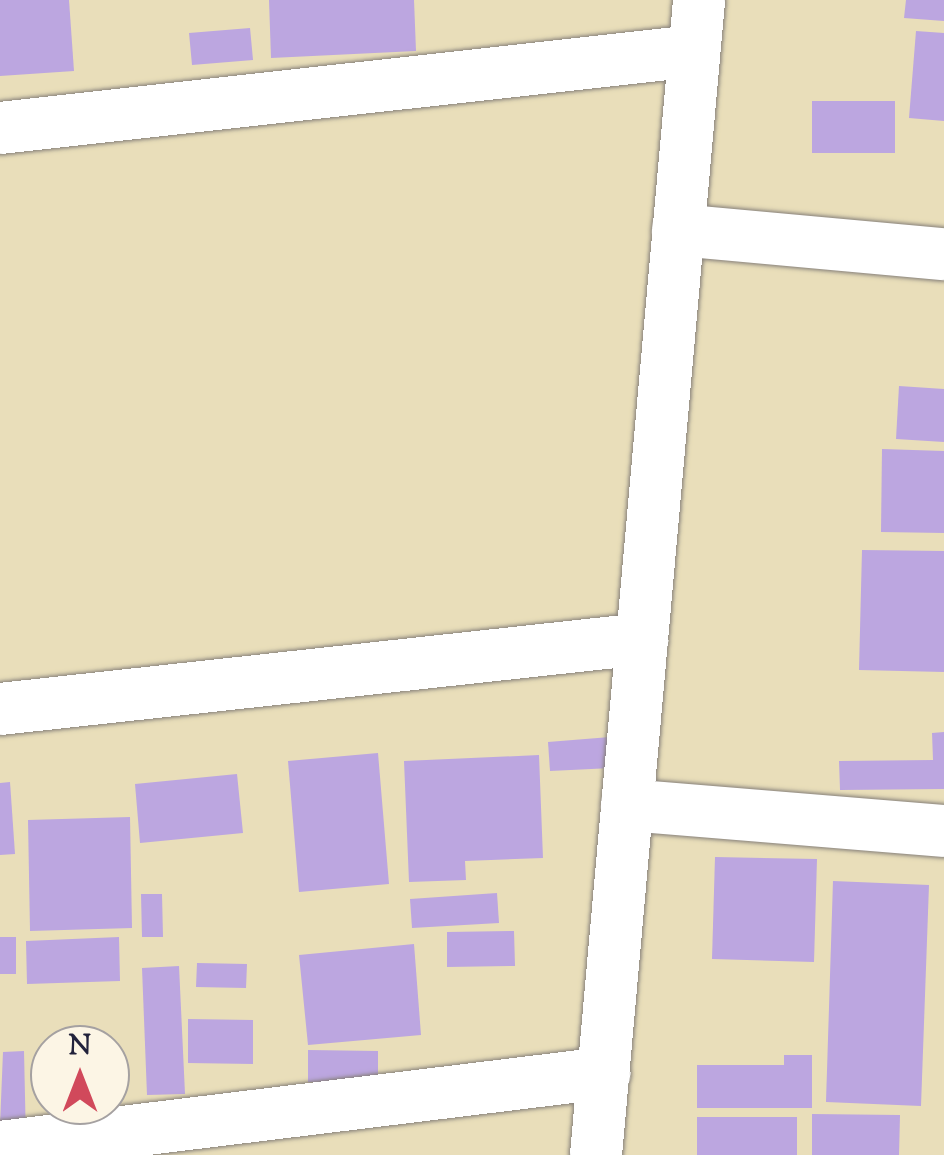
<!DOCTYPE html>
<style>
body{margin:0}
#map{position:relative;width:944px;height:1155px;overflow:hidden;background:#e9deba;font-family:"Sorts Mill Goudy",serif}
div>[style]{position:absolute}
.building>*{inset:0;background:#bca6e0}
.roads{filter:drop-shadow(0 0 2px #86807a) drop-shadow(0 0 2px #86807a)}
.minor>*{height:52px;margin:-26px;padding:0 26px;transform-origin:26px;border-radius:26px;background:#fff}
span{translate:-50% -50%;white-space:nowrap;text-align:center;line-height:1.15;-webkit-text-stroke:10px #fcf5e5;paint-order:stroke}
.north{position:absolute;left:30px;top:1025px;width:100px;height:100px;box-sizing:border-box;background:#fcf5e5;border:2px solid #a5a1a1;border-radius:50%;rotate:0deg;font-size:28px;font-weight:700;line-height:40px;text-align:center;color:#22223b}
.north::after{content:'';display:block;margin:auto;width:35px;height:45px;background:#d1495b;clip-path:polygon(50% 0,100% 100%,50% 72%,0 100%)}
</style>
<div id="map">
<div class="building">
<i style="clip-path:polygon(0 0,69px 0,74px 71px,0 76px)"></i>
<i style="clip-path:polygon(269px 0,414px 0,416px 51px,271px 58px)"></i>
<i style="clip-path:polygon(906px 0,944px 0,944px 21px,904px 18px)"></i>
<i style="clip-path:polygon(250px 28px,253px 60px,192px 65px,189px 33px)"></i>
<i style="clip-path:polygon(916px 31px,944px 33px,944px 121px,909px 118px)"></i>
<i style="clip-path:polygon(812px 101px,895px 101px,895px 153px,812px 153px)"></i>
<i style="clip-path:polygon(899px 386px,944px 389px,944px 442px,896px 439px)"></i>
<i style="clip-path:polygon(882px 449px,944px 451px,944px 533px,881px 532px)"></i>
<i style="clip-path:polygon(862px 550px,944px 551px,944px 672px,859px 670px)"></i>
<i style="clip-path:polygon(944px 732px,944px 789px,840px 790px,839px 761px,933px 760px,932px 733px)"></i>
<i style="clip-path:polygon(610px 737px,612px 768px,550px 771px,548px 742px)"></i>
<i style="clip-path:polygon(378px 753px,389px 884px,299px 892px,288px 761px)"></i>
<i style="clip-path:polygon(539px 755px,543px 858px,465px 861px,466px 880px,409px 882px,404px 761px)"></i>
<i style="clip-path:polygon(237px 774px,243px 833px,140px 843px,135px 784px)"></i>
<i style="clip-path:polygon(10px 782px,15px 854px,0 855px,0 783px)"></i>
<i style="clip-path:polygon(130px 817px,132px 928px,30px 931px,28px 820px)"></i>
<i style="clip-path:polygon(715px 857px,817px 859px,814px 962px,712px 959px)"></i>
<i style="clip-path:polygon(833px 881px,929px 885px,921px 1106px,826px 1102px)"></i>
<i style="clip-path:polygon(497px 893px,499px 923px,412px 928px,410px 899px)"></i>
<i style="clip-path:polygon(141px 894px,162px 894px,163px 937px,142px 937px)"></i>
<i style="clip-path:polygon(514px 931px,515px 966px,447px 967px,447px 932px)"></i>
<i style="clip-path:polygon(0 937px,16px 937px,16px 974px,0 974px)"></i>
<i style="clip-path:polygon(119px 937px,120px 981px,27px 984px,26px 941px)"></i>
<i style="clip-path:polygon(414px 944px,421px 1035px,308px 1045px,299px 955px)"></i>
<i style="clip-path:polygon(197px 963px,247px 964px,246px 988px,196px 987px)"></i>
<i style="clip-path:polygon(179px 966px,185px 1094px,147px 1095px,142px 968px)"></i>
<i style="clip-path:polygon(188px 1019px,253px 1020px,253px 1064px,188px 1063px)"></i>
<i style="clip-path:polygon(308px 1050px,378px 1051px,378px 1083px,308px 1082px)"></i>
<i style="clip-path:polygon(24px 1051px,26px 1142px,0 1125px,3px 1052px)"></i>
<i style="clip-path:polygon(784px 1055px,812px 1055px,812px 1108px,697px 1108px,697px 1065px,784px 1065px)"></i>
<i style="clip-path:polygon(812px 1114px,900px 1115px,899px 1155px,812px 1155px)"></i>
<i style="clip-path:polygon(697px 1117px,797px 1117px,797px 1155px,697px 1155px)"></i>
</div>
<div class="roads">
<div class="minor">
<i style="left:0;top:128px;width:698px;rotate:-6.33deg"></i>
<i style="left:678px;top:230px;width:267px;rotate:5.2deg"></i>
<i style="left:0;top:709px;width:646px;rotate:-6.22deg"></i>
<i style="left:627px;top:805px;width:318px;rotate:4.7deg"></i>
<i style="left:0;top:1147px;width:609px;rotate:-6.98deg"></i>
<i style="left:596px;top:1155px;width:1160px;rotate:-84.9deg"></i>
</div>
</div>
<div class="north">N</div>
</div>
